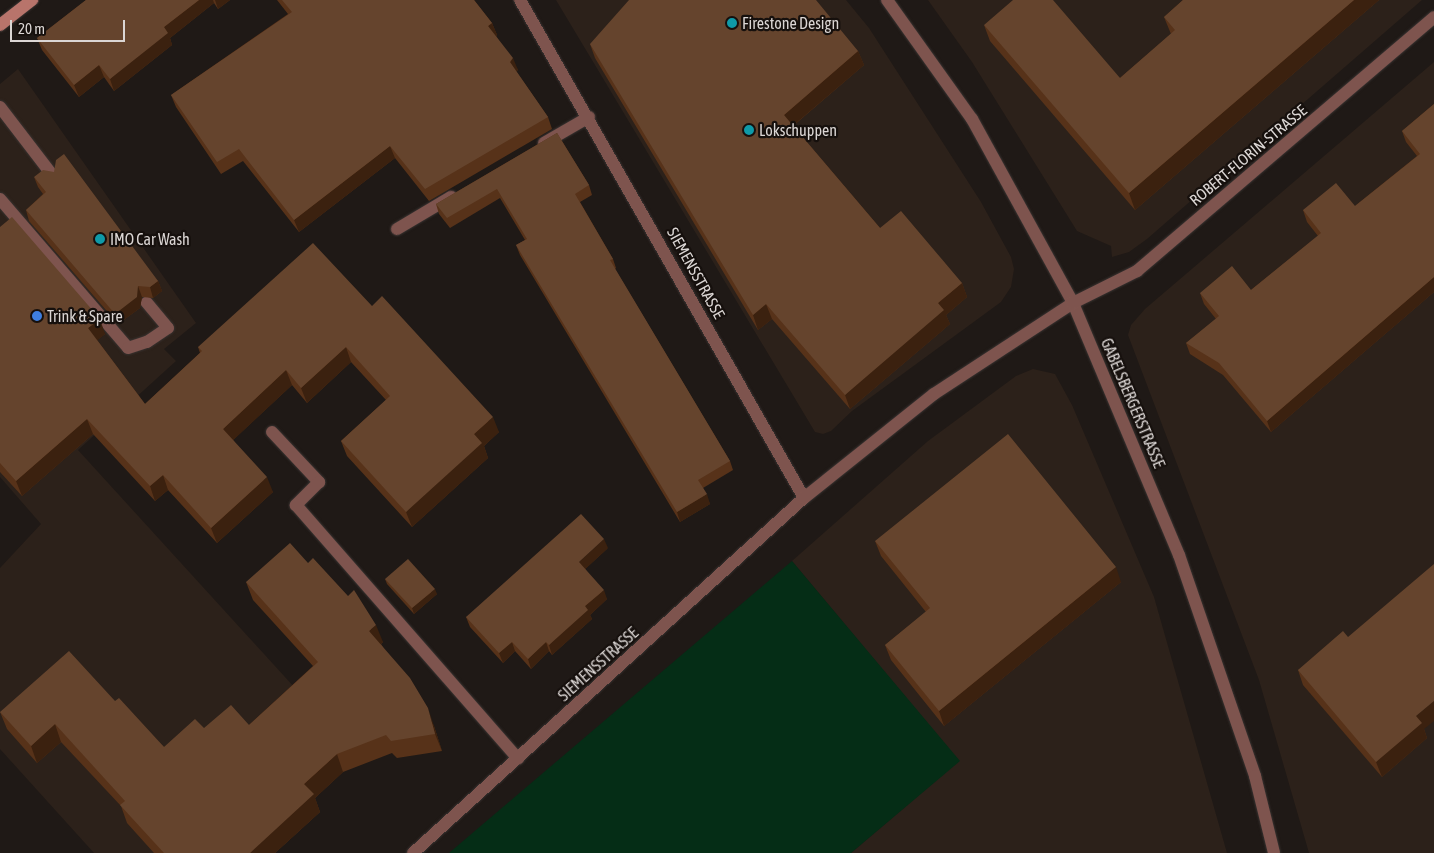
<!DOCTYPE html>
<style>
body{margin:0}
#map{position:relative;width:1434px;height:853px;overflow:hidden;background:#1f1916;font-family:"Asap Condensed",sans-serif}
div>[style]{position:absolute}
.built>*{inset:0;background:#2c211a}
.green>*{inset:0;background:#052d16}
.roads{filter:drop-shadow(0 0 1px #393331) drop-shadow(0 0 1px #393331)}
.lane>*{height:12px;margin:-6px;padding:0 6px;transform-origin:6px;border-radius:6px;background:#7e544e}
.street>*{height:12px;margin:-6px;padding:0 6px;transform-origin:6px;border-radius:6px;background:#7e544e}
.secondary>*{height:12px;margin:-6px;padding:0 6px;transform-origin:6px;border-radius:6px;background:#b8746b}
.wall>*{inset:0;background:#573219}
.shaded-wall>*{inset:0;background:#3b210f}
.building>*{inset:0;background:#65442d}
.dots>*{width:14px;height:14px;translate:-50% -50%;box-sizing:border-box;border:2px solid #16100d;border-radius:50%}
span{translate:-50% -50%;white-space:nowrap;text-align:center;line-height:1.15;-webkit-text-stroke:4.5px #16100d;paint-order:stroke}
.poi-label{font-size:16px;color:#dbd6d4}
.left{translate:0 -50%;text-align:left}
.street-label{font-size:16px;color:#dbd6d4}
.scale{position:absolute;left:10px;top:20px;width:115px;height:22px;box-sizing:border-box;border:2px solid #dbd6d4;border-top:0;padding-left:6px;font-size:15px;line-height:18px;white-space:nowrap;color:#dbd6d4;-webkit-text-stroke:4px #16100d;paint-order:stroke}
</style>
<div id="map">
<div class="built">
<i style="clip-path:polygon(556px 0,846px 0,869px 28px,981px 202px,1011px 257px,1014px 269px,1011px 287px,1001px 302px,852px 411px,831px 431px,823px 434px,815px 432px)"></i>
<i style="clip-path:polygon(928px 0,1422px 0,1147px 239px,1129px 252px,1112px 257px,1111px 246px,1077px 231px,972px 62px)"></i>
<i style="clip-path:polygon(1434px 62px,1434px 853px,1309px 853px,1259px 680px,1128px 335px,1131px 325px,1145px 309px)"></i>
<i style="clip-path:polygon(18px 69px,196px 323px,164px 349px,176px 361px,78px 450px,357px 756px,311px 802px,320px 812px,275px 853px,94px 853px,0 749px,0 568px,41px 524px,0 477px,0 84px)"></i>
<i style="clip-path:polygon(1033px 369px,1055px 374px,1072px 405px,1154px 597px,1227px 853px,851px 853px,959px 761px,792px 561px,928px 441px,1016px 376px)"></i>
</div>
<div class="green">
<i style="clip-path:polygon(792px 561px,960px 761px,851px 853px,449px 853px)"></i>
</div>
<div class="roads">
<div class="lane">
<i style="left:0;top:107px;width:87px;rotate:52.5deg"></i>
<i style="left:544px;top:143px;width:52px;rotate:-30deg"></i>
<i style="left:0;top:199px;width:196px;rotate:49.3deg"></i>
<i style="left:128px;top:348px;width:20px;rotate:-18deg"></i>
<i style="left:147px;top:342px;width:25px;rotate:-34deg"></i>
<i style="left:168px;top:328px;width:33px;rotate:-130deg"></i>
<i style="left:397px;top:229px;width:63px;rotate:-30.7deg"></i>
<i style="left:272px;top:432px;width:69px;rotate:46.8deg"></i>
<i style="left:319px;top:482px;width:33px;rotate:135deg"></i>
<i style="left:296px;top:505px;width:337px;rotate:48.8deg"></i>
</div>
<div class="street">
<i style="left:520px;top:0;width:573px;rotate:60.3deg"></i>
<i style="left:887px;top:0;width:146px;rotate:54.5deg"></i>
<i style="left:972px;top:119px;width:210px;rotate:61.2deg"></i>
<i style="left:1073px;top:303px;width:273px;rotate:67.2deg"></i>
<i style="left:1179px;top:555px;width:234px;rotate:71deg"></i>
<i style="left:1255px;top:776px;width:79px;rotate:76.1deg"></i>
<i style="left:413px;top:853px;width:528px;rotate:-42.24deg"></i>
<i style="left:804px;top:498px;width:166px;rotate:-38.7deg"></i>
<i style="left:934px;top:394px;width:166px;rotate:-33.2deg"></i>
<i style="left:1073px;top:303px;width:72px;rotate:-26.6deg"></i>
<i style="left:1137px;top:271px;width:391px;rotate:-40.5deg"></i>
</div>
<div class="secondary">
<i style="left:0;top:25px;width:41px;rotate:-38deg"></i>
</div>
</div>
<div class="wall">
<i style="clip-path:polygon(86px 0,230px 0,218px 9px,214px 3px,170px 38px,172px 45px,114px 91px,104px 77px,79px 97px,42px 50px,37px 38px)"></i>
<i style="clip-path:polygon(277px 0,474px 0,492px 23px,497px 35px,496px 36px,518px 70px,516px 71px,548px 117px,552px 129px,429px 201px,395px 158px,299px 232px,243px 161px,221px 174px,176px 107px,171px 95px,288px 14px)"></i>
<i style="clip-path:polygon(1183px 0,1379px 0,1135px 210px,990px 41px,984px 25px,1120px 78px,1171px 34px,1164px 17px)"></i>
<i style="clip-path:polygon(590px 44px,858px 51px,864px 65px,793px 126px,880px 228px,962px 283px,967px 297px,946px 315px,950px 324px,850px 409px,772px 319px,758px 330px,595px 58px)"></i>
<i style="clip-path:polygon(1434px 104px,1434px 292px,1271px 432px,1223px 375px,1190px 354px,1186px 343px,1216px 319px,1204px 304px,1200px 293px,1251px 290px,1318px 236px,1307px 222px,1303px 210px,1355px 206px,1417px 156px,1406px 142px,1402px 131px)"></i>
<i style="clip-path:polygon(557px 133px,589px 185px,592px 195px,580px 202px,613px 259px,616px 268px,615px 269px,730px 461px,733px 470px,703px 488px,710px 504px,680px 522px,520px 255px,516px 245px,525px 240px,500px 198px,450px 228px,439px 214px,436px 204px)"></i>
<i style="clip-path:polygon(34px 177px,158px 281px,162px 291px,153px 298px,142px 297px,140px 308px,118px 324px,29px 221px,26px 210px,43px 194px,38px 187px)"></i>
<i style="clip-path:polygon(0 227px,105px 334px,97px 340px,145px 404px,200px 353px,198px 347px,372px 306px,499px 432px,484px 446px,488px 458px,412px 527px,347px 456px,341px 441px,386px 400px,351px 362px,307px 403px,292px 385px,233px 440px,273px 492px,217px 543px,168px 490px,155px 501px,93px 434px,22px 496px,0 472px)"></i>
<i style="clip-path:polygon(875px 541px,1121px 582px,944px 726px,891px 660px,885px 645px,926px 612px,881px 556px)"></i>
<i style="clip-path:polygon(608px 548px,585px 569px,607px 599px,590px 615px,592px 619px,552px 655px,549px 651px,531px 669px,515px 651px,503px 663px,470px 627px,466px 617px)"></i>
<i style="clip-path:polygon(308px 563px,383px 642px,381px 644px,434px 726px,442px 751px,397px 758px,392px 753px,343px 772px,315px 798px,320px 812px,275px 853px,154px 853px,127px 823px,121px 806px,61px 742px,37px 763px,7px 729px,0 712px,115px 701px,164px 747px,204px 728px,249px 725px,313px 666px,253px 600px,246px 582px)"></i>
<i style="clip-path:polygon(385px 579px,437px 594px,414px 614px,387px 584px)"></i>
<i style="clip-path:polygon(1348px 637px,1424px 729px,1427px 738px,1382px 777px,1303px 685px,1298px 670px)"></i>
</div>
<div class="shaded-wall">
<i style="clip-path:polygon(199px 0,213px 0,214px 3px,170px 38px,172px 45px,114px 91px,110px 79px,164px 27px)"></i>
<i style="clip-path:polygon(215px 0,230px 0,218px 9px)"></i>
<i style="clip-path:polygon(1354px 0,1379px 0,1135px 210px,1129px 193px)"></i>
<i style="clip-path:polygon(492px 23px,497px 35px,493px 38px,488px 26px)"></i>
<i style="clip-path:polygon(858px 51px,864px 65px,789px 129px,784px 115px)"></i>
<i style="clip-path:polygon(513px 58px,518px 70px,514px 74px,510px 62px)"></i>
<i style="clip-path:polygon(99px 65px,104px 77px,79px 97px,74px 85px)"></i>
<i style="clip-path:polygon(390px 146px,395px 158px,299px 232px,294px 220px)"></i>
<i style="clip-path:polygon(1434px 277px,1434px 292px,1271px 432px,1267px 421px)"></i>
<i style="clip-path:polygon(158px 281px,162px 291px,153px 298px,150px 287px)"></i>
<i style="clip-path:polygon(962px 283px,967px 297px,946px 315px,950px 324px,850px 409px,845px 395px,938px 303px)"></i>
<i style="clip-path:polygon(138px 286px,142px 297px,140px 308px,118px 324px,115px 314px)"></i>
<i style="clip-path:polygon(766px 304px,772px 319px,758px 330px,753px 315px)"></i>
<i style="clip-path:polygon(100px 319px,105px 334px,94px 343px,88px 328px)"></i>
<i style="clip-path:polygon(346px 347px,351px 362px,307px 403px,301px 388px)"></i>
<i style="clip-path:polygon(286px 370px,292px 385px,229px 444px,223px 429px)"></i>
<i style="clip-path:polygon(493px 417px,499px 432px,484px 446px,488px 458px,412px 527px,406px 512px,474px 434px)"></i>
<i style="clip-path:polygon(87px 419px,93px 434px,22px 496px,16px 481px)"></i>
<i style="clip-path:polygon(163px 475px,168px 490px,155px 501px,150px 486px)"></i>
<i style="clip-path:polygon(267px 477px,273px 492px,217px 543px,211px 528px)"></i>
<i style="clip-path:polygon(707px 494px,710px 504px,680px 522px,677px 512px)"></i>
<i style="clip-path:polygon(604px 539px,608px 548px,582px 572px,579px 562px)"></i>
<i style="clip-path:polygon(1116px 567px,1121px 582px,944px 726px,939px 711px)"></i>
<i style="clip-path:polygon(435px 589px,437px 594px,414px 614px,412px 608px)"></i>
<i style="clip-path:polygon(604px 590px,607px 599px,590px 615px,592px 619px,552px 655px,549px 645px,585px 606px)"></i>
<i style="clip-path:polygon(376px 625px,383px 642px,376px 648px,369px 631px)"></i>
<i style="clip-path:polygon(512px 642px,515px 651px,503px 663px,499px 653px)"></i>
<i style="clip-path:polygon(546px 642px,549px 651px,531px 669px,528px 659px)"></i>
<i style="clip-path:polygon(1434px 701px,1434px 721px,1424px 729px,1427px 738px,1382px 777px,1376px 762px,1416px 716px)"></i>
<i style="clip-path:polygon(428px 708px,434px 726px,442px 751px,435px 734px)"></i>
<i style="clip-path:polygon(55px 724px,61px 742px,37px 763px,31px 746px)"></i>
<i style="clip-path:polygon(337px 754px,343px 772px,315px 798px,320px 812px,275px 853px,250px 853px,304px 784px)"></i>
</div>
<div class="building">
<i style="clip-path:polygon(86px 0,199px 0,164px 27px,168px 33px,110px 79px,99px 65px,74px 85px,37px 38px)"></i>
<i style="clip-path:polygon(282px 0,474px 0,492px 23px,488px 26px,513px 58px,510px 62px,548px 117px,425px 189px,390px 146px,294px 220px,239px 149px,217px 162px,171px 95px,292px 12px)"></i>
<i style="clip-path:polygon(629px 0,816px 0,858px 51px,784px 115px,880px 228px,901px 211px,962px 283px,938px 303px,944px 310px,845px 395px,766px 304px,753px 315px,590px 44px)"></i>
<i style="clip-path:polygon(1013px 0,1053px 0,1120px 78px,1175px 30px,1164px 17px,1183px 0,1354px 0,1129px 193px,984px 25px)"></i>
<i style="clip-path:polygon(1434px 104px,1434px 277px,1267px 421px,1219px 363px,1186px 343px,1219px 316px,1200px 293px,1232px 266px,1251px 290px,1321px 233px,1303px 210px,1336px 183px,1355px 206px,1420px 154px,1402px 131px)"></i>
<i style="clip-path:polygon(557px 133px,589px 185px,575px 194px,613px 259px,610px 260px,730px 461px,698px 480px,707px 494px,677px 512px,516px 245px,527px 239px,497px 189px,447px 218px,436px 204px)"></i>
<i style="clip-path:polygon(64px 154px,158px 281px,150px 287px,138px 286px,137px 297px,115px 314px,26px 210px,46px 192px,34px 177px,43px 170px,54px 172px,56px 160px)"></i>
<i style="clip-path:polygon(12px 217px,100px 319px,88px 328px,145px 404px,202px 351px,198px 347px,313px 243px,372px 306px,382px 296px,493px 417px,474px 434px,482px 443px,406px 512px,341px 441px,390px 396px,346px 347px,301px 388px,286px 370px,223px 429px,267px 477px,211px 528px,163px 475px,150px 486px,87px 419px,16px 481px,0 463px,0 227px)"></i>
<i style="clip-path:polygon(1008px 434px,1116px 567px,939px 711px,885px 645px,930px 608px,875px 541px)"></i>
<i style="clip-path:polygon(581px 514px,604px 539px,579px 562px,604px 590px,585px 606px,588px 610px,549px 645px,546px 642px,528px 659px,512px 642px,499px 653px,466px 617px)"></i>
<i style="clip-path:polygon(290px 543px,308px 563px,313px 558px,348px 596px,354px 590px,376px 625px,369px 631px,410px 678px,428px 708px,435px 734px,391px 741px,386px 735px,337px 754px,304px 784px,314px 794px,250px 853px,164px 853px,120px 805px,125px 801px,55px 724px,31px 746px,0 712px,69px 651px,115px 701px,119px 698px,164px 747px,195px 719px,204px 728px,231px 705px,249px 725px,318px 662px,246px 582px)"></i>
<i style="clip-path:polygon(408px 559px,435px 589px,412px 608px,385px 579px)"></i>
<i style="clip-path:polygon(1434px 564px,1434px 701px,1416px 716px,1422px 723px,1376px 762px,1298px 670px,1343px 631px,1348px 637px)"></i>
</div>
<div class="dots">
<i style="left:732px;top:23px;background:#0f9aa8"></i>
<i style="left:749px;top:130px;background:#0f9aa8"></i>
<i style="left:100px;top:239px;background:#0f9aa8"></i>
<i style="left:37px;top:316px;background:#3f7fe0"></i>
</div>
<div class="poi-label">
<span class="left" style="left:742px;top:23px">Firestone Design</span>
<span class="left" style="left:759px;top:130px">Lokschuppen</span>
<span class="left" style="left:110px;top:239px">IMO Car Wash</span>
<span class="left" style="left:47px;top:316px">Trink &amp; Spare</span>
</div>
<div class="street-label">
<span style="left:1248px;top:155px;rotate:-40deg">ROBERT-FLORIN-STRASSE</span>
<span style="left:696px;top:273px;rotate:61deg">SIEMENSSTRASSE</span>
<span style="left:1133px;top:403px;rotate:67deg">GABELSBERGERSTRASSE</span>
<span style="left:598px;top:664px;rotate:-42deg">SIEMENSSTRASSE</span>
</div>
<div class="scale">20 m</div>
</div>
